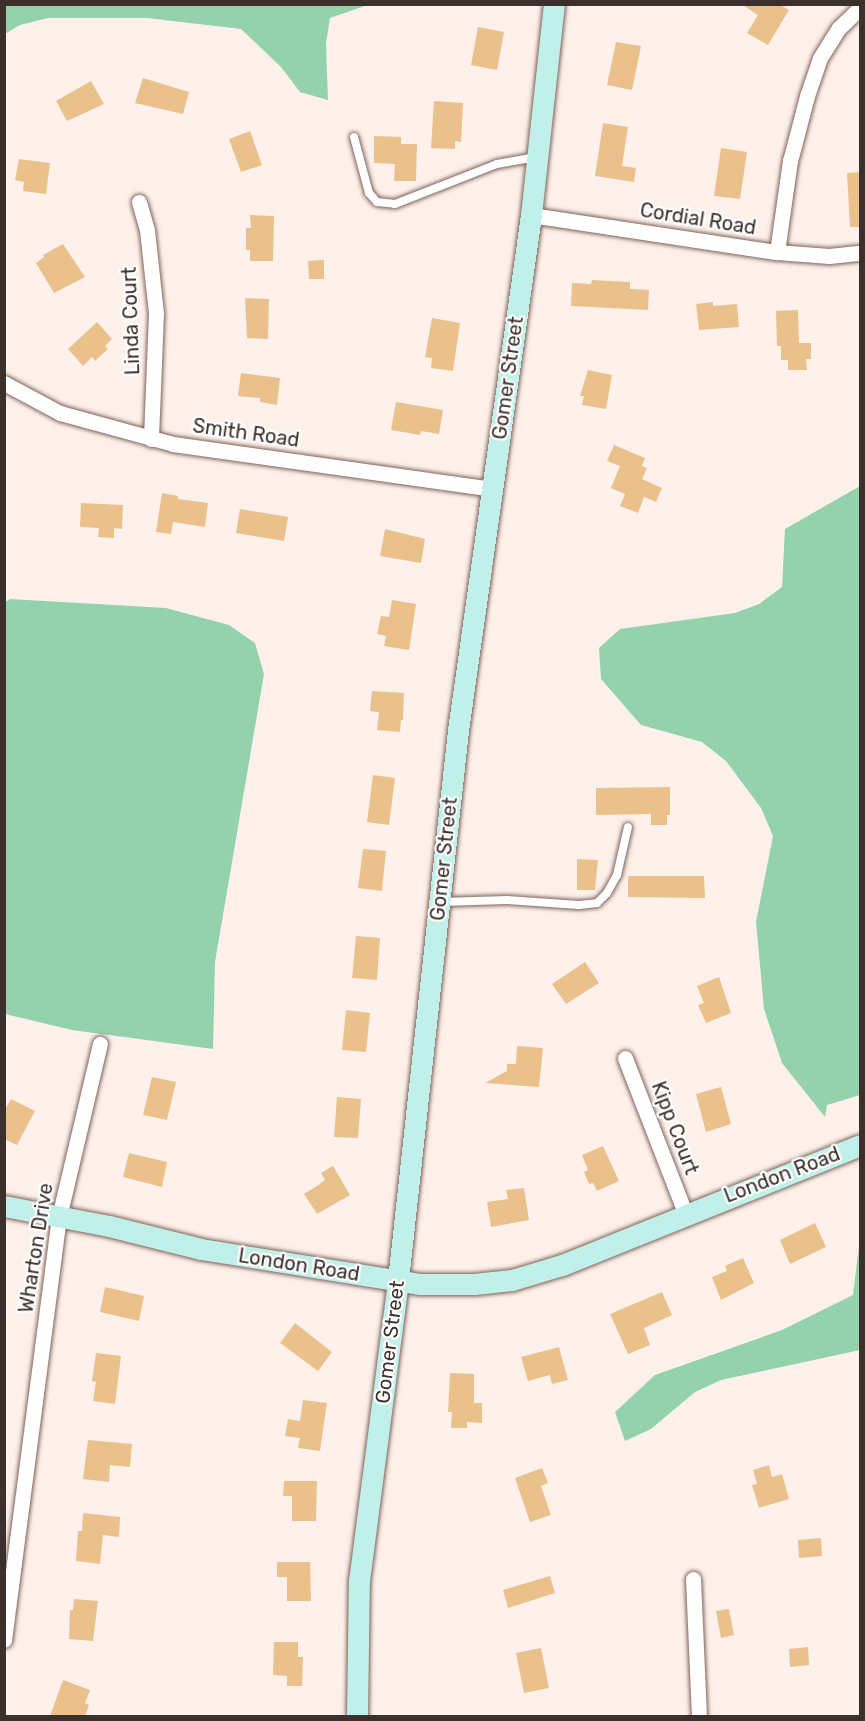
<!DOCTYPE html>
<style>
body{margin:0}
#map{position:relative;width:865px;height:1721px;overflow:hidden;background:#fef1ec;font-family:Rubik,sans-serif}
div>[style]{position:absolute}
.forest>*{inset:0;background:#93d2ac}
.building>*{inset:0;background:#eac18b}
.roads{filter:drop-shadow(0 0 2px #7e6358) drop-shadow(0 0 2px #7e6358)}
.lane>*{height:8px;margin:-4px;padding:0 4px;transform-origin:4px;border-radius:4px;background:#fff}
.street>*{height:15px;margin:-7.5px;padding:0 7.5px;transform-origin:7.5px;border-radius:7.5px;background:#fff}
.secondary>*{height:21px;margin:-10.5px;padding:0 10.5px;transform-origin:10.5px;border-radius:10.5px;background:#c1f0ea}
span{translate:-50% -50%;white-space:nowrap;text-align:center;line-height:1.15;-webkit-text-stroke:4.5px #fff;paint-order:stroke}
.street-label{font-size:20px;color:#3c302c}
.frame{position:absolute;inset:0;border:6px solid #3c302c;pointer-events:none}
</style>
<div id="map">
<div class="forest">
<i style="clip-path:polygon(5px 4px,368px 4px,368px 5px,330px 18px,326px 43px,328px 100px,300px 92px,281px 67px,241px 29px,147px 18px,48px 18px,20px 25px,5px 34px)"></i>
<i style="clip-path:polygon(860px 486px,860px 1095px,827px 1105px,825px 1117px,782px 1063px,764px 1009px,756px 922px,773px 836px,761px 808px,726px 761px,702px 742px,641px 725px,601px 679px,599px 648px,620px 629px,735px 613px,759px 604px,782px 587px,785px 529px)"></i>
<i style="clip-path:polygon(10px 599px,166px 608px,229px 625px,255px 643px,264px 674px,215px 962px,213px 1049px,72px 1030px,5px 1014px,4px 603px)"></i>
<i style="clip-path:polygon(860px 1238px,860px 1350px,721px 1380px,695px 1392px,651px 1429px,625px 1441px,615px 1412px,655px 1375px,782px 1330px,853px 1295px)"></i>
</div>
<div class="building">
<i style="clip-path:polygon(741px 4px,779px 4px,789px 10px,768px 45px,747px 33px,758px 15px)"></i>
<i style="clip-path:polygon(478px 27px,504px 32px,497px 70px,471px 65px)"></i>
<i style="clip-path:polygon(616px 42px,641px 46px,632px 90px,607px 85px)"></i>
<i style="clip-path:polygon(143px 78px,189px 92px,183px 114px,135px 103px)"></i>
<i style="clip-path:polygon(91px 81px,104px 104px,67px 121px,56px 101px)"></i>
<i style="clip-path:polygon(434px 101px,463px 103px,461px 142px,455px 141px,455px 149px,431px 148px)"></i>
<i style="clip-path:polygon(603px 123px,628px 127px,622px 166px,636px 168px,634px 182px,595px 176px)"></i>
<i style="clip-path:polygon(250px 131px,262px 165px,241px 172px,229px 139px)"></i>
<i style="clip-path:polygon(374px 136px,401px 137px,401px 144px,417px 144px,416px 181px,394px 181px,395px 164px,374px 163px)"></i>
<i style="clip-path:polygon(721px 148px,747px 152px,740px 199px,714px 196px)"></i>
<i style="clip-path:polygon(19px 159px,50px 163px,46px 194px,23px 191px,24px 182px,15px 180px)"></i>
<i style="clip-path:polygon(861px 172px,861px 227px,850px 227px,847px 173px)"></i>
<i style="clip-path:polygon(250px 215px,274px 216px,273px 261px,250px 261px,250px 250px,246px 250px,246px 228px,251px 228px)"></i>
<i style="clip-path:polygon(63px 244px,85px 277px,54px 293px,36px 263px,44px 257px,43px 255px)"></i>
<i style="clip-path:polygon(324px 260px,324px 279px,309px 279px,308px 261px)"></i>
<i style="clip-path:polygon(592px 280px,630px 282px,630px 289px,649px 290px,648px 310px,571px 306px,572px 283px,591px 284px)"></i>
<i style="clip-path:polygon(245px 298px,269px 299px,268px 339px,247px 338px)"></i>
<i style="clip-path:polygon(713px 302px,713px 306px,737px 304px,739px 327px,699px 330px,696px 304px)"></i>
<i style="clip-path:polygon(798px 310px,799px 343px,811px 343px,811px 359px,806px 359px,807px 370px,788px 370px,788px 360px,781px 360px,781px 346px,777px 346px,776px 311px)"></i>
<i style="clip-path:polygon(432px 318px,460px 323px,453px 371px,431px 368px,432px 358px,425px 357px)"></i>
<i style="clip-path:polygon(97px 322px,112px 339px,105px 346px,108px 349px,95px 361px,92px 357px,83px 366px,68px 349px)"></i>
<i style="clip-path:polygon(588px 370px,612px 375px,606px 409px,582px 405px,584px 396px,580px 396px)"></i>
<i style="clip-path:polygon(241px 373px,280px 378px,277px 405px,260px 402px,260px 398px,238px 396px)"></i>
<i style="clip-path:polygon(396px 402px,443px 410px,439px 434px,421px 431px,420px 435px,391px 430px)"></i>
<i style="clip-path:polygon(614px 445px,645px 458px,642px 466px,647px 468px,642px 479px,662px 488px,656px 502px,644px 497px,638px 513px,620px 506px,625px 494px,611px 488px,620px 466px,607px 461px)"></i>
<i style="clip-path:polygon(162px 493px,178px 496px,178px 499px,208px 503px,205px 527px,173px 522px,171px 534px,156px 532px)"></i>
<i style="clip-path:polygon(81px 503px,123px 505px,122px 529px,114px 528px,114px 538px,98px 537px,99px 528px,80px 527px)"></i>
<i style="clip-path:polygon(240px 509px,288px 517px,284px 541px,236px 533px)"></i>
<i style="clip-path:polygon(385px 529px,425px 539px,421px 563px,380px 556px)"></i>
<i style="clip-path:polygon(392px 600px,416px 604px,409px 650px,384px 646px,386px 636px,377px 634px,381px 616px,389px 617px)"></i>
<i style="clip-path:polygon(372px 691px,404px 693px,403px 720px,401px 720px,400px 732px,377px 730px,379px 712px,370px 711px)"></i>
<i style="clip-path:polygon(373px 775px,395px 778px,389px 825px,367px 822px)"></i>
<i style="clip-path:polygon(670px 787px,670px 815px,667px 815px,667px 825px,651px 825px,651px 814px,596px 815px,596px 788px)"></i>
<i style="clip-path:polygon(363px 849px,386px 851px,382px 891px,358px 888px)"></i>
<i style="clip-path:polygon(577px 859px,598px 860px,595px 890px,577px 890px)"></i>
<i style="clip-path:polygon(628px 876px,704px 876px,705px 898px,628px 897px)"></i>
<i style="clip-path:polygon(356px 936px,380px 938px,377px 980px,352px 978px)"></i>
<i style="clip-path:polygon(585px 962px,599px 983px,566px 1004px,552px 984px)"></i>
<i style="clip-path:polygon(719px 977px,731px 1013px,706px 1023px,698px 1005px,704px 1003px,697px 986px)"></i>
<i style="clip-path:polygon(346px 1010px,370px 1013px,366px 1052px,342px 1050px)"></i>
<i style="clip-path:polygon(517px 1046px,543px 1048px,539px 1087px,485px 1083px,507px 1071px,507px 1064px,516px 1064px)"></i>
<i style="clip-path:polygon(152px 1077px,176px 1082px,167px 1120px,143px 1115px)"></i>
<i style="clip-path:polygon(721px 1087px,731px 1124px,706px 1132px,696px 1094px)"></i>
<i style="clip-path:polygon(337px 1097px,361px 1099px,358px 1138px,334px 1137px)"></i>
<i style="clip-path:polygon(11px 1099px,35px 1111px,17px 1145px,4px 1139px,4px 1111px)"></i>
<i style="clip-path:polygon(603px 1146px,619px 1181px,597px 1191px,593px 1183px,589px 1184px,584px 1172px,588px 1170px,582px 1155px)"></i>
<i style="clip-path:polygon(129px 1153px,167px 1162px,162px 1187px,123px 1177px)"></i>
<i style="clip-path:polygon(333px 1166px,350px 1195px,317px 1214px,304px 1194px,320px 1184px,325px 1180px,321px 1173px)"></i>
<i style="clip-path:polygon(524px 1188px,529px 1220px,491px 1227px,487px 1202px,508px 1199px,506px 1190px)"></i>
<i style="clip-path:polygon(815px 1223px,826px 1247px,790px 1264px,780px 1240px)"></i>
<i style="clip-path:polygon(743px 1258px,754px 1283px,721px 1300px,712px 1277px,727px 1271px,725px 1266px)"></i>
<i style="clip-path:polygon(105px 1287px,144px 1296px,139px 1321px,100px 1312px)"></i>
<i style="clip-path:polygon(662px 1292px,672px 1315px,644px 1328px,650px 1345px,628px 1354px,610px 1314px)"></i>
<i style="clip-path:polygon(295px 1323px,332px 1352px,318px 1371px,280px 1343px)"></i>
<i style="clip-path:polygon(559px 1347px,568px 1380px,552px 1384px,550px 1375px,528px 1381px,521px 1357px)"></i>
<i style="clip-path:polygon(96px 1353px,121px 1356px,115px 1404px,93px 1401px,96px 1382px,92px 1381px)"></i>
<i style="clip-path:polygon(450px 1373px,474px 1374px,474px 1403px,482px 1403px,482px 1423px,467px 1422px,467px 1428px,451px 1428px,452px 1412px,448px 1412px)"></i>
<i style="clip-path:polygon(303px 1400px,327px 1403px,320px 1451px,298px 1448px,300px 1438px,285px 1436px,288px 1419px,300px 1421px)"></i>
<i style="clip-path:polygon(88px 1440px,132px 1444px,130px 1467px,110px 1465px,109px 1482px,83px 1479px)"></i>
<i style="clip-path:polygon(769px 1465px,772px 1477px,782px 1474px,789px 1499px,759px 1508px,752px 1485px,757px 1484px,753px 1470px)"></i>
<i style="clip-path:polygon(542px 1468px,548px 1483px,541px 1486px,551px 1515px,530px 1522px,515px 1478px)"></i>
<i style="clip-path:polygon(284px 1481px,317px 1481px,316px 1521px,292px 1521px,292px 1496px,283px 1496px)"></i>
<i style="clip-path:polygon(83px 1513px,120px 1517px,119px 1537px,103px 1535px,100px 1564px,76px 1561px,78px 1531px,82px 1531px)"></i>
<i style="clip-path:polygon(821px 1538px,822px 1556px,799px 1558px,798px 1540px)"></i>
<i style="clip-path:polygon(277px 1562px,310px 1562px,311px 1601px,287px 1601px,287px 1577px,277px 1577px)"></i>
<i style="clip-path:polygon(550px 1576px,555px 1593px,508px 1608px,503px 1590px)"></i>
<i style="clip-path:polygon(74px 1599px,98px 1601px,93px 1641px,69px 1639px,70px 1610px,73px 1610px)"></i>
<i style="clip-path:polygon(729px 1609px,734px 1635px,721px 1638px,716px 1611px)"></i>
<i style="clip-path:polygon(274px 1642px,298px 1642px,298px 1657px,303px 1657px,302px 1686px,287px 1686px,287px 1676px,273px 1675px)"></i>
<i style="clip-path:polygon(808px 1647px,809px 1665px,790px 1667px,789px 1649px)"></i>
<i style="clip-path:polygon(541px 1648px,549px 1688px,524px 1693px,516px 1653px)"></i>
<i style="clip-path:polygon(63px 1680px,90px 1690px,85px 1703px,89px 1705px,85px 1716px,50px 1716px)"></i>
</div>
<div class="roads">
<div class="lane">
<i style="left:354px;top:137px;width:58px;rotate:75deg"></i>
<i style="left:369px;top:193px;width:12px;rotate:48deg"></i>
<i style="left:377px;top:202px;width:18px;rotate:6deg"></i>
<i style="left:395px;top:204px;width:110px;rotate:-21.4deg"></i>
<i style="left:497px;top:164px;width:40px;rotate:-10deg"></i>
<i style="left:441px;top:902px;width:66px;rotate:-1.7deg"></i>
<i style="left:507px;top:900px;width:72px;rotate:4deg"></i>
<i style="left:579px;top:905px;width:18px;rotate:-6deg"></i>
<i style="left:597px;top:903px;width:14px;rotate:-45deg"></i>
<i style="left:607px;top:893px;width:21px;rotate:-61deg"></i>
<i style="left:617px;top:875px;width:49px;rotate:-77.1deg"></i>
</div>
<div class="street">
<i style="left:139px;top:202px;width:29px;rotate:74deg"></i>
<i style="left:147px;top:230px;width:83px;rotate:83.8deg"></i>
<i style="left:156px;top:313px;width:126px;rotate:92.3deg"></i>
<i style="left:531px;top:215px;width:249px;rotate:8.6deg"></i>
<i style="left:777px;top:252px;width:52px;rotate:4.4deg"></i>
<i style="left:829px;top:256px;width:31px;rotate:-6deg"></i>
<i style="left:777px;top:252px;width:92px;rotate:-81.9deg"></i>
<i style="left:790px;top:161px;width:67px;rotate:-75.3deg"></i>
<i style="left:807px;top:96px;width:40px;rotate:-71.1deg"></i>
<i style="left:820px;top:58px;width:36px;rotate:-58deg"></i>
<i style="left:839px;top:28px;width:29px;rotate:-44deg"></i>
<i style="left:4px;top:383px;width:64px;rotate:28.2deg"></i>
<i style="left:60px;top:413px;width:117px;rotate:15.3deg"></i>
<i style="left:173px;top:444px;width:322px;rotate:8deg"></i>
<i style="left:625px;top:1058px;width:166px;rotate:68.8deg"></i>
<i style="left:693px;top:1579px;width:137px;rotate:87.5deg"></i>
<i style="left:4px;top:1640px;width:427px;rotate:-82.6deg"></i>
<i style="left:59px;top:1217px;width:178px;rotate:-76.7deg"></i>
</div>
<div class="secondary">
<i style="left:4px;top:1206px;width:107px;rotate:10.8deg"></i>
<i style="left:109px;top:1226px;width:95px;rotate:14deg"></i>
<i style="left:201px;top:1249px;width:221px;rotate:9.1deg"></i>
<i style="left:419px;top:1284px;width:55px"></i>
<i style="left:474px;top:1284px;width:38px;rotate:-6deg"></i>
<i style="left:512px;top:1280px;width:52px;rotate:-16.7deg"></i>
<i style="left:562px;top:1265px;width:321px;rotate:-21.9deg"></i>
<i style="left:357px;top:1716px;width:135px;rotate:-89.2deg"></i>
<i style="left:359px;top:1581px;width:304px;rotate:-82.6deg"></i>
<i style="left:398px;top:1280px;width:553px;rotate:-83.77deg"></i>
<i style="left:458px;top:730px;width:520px;rotate:-81.93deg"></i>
<i style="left:531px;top:215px;width:212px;rotate:-83.8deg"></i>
</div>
</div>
<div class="street-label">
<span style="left:698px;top:219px;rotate:9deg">Cordial Road</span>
<span style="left:131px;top:321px;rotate:-92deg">Linda Court</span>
<span style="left:508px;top:378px;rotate:-82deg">Gomer Street</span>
<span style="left:246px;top:433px;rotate:8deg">Smith Road</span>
<span style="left:444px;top:859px;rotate:-84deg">Gomer Street</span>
<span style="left:675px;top:1128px;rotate:69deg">Kipp Court</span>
<span style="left:782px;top:1175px;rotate:-21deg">London Road</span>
<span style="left:36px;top:1248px;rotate:-81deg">Wharton Drive</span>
<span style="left:299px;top:1265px;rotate:9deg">London Road</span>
<span style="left:390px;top:1342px;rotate:-83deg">Gomer Street</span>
</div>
<div class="frame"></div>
</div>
